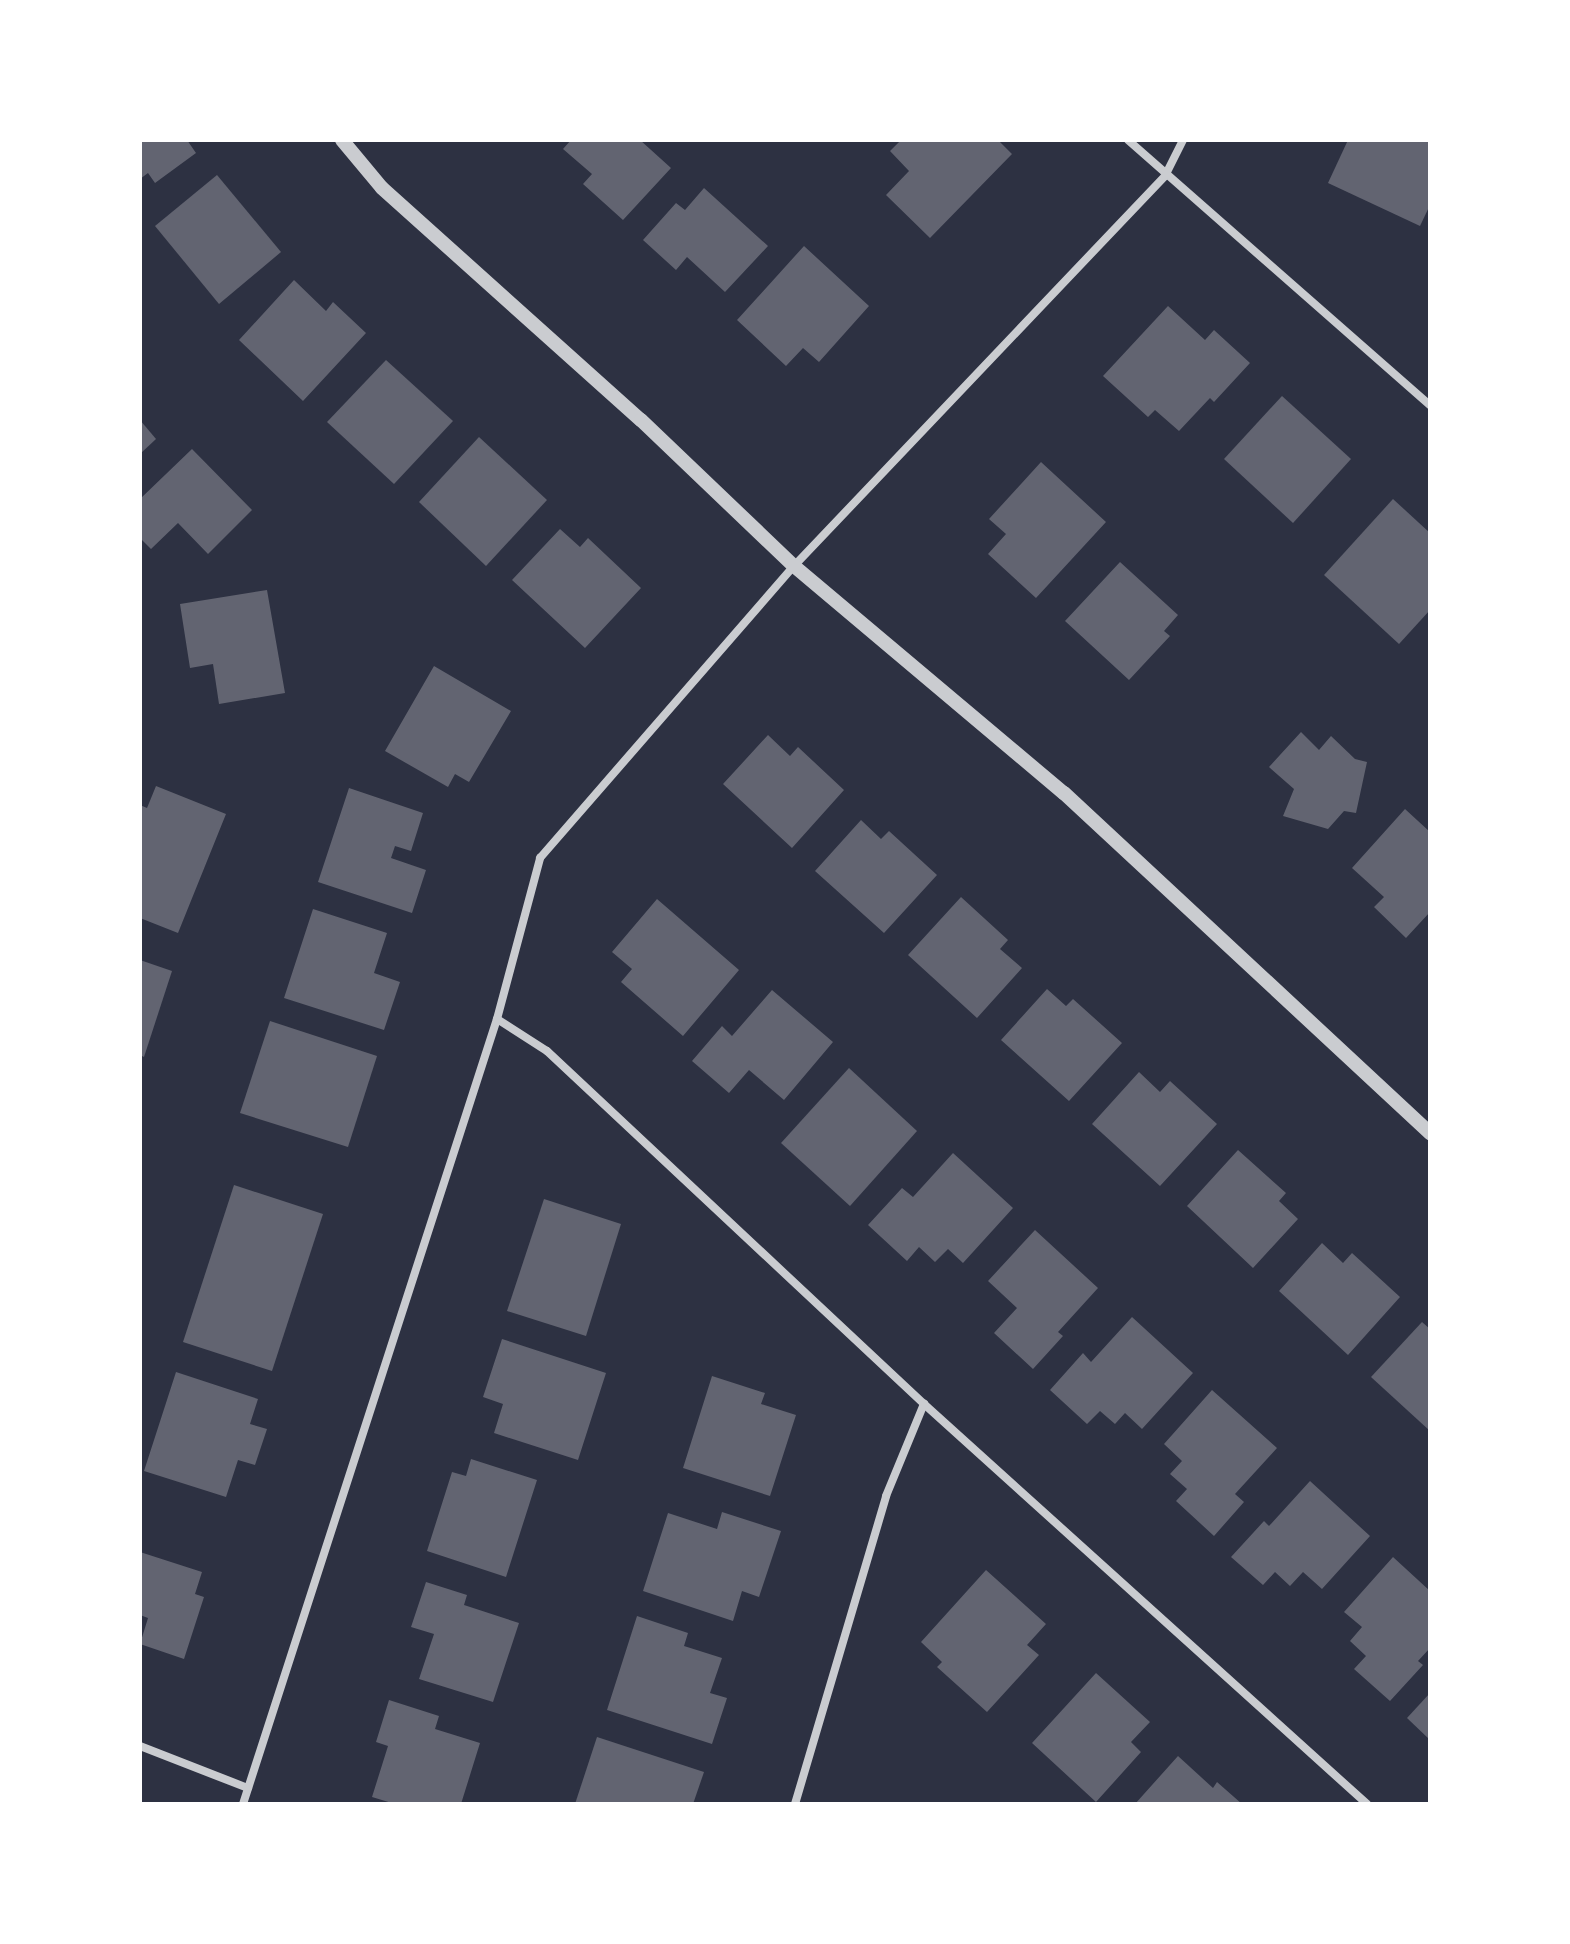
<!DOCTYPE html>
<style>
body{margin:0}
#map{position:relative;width:1570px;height:1944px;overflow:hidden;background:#2d3142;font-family:Figtree,sans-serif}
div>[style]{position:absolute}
.building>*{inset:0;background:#626471}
.minor>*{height:8px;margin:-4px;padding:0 4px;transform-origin:4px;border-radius:4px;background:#caccd0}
.tertiary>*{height:14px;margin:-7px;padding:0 7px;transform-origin:7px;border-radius:7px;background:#caccd0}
span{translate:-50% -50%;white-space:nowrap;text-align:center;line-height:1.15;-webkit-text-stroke:6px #fff;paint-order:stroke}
.frame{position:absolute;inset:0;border:142px solid #fff;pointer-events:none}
</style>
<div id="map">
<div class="building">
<i style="clip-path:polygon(140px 140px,187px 140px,196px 153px,155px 183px,148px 173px,140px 179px)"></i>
<i style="clip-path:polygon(571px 140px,640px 140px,671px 168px,623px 220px,583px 184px,592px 174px,563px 149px)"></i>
<i style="clip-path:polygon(901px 140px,998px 140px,1012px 154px,930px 238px,886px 195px,909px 171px,890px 151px)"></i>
<i style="clip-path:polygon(1348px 140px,1430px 140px,1430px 205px,1420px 226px,1328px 183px)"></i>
<i style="clip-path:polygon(217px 175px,281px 252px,219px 304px,155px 226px)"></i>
<i style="clip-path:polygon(704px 188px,768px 246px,725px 292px,687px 257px,676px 270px,643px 240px,676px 203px,685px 210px)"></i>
<i style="clip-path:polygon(804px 246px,869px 306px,819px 362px,803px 348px,786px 366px,737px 320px)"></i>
<i style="clip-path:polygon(294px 280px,326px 311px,333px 302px,366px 333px,303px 401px,239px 340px)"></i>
<i style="clip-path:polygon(1168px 306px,1205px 340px,1214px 330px,1250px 363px,1214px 402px,1210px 398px,1179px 431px,1155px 410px,1148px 417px,1103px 376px)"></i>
<i style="clip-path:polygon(386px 360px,453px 421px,394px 484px,327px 422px)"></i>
<i style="clip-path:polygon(1282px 396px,1351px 459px,1293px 523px,1224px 459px)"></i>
<i style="clip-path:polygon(140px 420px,156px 439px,140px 454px)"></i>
<i style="clip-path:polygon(479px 437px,547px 500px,486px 566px,419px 502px)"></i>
<i style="clip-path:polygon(192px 449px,252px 510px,208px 554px,178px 523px,151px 549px,140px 538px,140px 499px)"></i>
<i style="clip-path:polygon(1041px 462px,1106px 522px,1036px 598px,988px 554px,1006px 534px,989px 519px)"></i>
<i style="clip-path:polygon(1393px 499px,1430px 533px,1430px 610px,1399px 644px,1324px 575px)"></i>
<i style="clip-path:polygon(560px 529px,580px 547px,588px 538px,641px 588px,585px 648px,512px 580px)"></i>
<i style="clip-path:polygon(1120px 562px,1178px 615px,1164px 631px,1170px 636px,1129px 680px,1065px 621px)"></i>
<i style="clip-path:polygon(267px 590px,285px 693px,219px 704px,213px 664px,190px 668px,180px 604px)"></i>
<i style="clip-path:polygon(434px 666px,511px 711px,469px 782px,455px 774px,448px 787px,385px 751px)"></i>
<i style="clip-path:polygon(1301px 732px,1319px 750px,1331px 736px,1355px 759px,1367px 762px,1356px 813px,1344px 811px,1328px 829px,1283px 816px,1294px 789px,1269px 767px)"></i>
<i style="clip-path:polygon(768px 735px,790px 756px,798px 747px,844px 790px,792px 848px,723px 784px)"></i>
<i style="clip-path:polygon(156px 786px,226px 814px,178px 933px,140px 918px,140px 805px,147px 808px)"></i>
<i style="clip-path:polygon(349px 788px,423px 813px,411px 851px,395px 846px,391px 858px,426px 870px,412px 913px,318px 882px)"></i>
<i style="clip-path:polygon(1405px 809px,1430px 832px,1430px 912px,1406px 938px,1374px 907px,1384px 897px,1352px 868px)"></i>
<i style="clip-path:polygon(861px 820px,881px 839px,889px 831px,937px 875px,884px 933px,815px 871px)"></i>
<i style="clip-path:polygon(961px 897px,1008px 940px,1000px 949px,1022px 968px,977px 1018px,908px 955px)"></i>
<i style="clip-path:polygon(657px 899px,739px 970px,683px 1036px,621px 982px,632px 969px,612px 952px)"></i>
<i style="clip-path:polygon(313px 909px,387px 933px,374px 973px,400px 982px,384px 1030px,284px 998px)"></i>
<i style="clip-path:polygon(140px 960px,172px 971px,144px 1057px,140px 1055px)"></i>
<i style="clip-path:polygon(1047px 989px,1066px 1006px,1073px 999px,1122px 1043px,1069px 1101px,1001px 1040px)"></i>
<i style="clip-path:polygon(772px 990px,833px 1042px,784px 1100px,749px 1070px,729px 1093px,692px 1061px,722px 1026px,732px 1036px)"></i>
<i style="clip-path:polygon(270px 1021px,377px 1056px,348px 1147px,240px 1113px)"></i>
<i style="clip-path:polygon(849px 1068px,917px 1131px,850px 1206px,781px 1143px)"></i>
<i style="clip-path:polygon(1139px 1072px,1160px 1092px,1170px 1081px,1217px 1124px,1160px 1186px,1092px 1124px)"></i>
<i style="clip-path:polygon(1238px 1150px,1286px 1193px,1279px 1201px,1298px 1219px,1253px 1268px,1187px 1206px)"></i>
<i style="clip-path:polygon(953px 1153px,1013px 1208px,963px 1263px,948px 1249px,935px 1262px,919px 1247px,907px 1261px,868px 1225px,902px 1188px,913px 1197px)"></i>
<i style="clip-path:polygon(234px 1185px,323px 1214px,272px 1371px,183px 1342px)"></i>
<i style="clip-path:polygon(544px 1199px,621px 1224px,586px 1336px,507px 1311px)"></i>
<i style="clip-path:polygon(1035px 1230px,1098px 1288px,1058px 1332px,1063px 1336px,1033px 1369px,994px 1333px,1017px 1308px,988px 1281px)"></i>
<i style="clip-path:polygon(1322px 1243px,1343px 1263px,1352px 1253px,1400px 1297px,1348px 1355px,1279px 1291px)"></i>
<i style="clip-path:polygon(1132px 1317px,1193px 1373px,1142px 1429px,1125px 1413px,1115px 1424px,1100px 1411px,1087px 1424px,1050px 1390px,1083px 1353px,1091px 1362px)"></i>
<i style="clip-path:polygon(1422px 1322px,1430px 1329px,1430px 1431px,1371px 1377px)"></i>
<i style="clip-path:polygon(502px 1339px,606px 1373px,578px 1460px,494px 1433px,503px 1404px,483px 1397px)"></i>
<i style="clip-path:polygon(176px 1372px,258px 1399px,250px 1424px,267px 1429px,255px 1465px,238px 1460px,226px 1497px,144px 1471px)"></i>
<i style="clip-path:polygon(712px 1376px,765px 1393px,761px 1404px,796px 1415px,770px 1496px,683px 1468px)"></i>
<i style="clip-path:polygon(1212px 1390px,1277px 1448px,1235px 1494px,1244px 1502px,1214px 1536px,1176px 1501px,1187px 1489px,1170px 1474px,1182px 1461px,1164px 1444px)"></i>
<i style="clip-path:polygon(471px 1459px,537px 1480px,506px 1577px,427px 1551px,452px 1472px,466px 1476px)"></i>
<i style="clip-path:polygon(1310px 1481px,1370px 1536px,1322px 1589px,1303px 1572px,1290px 1586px,1275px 1572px,1263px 1585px,1231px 1557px,1264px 1521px,1269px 1526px)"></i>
<i style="clip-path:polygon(722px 1512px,781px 1531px,759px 1597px,742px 1591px,733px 1621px,643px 1591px,668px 1513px,717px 1529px)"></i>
<i style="clip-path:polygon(140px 1552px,202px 1572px,195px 1594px,204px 1597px,184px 1659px,140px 1644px,148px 1618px,140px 1615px)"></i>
<i style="clip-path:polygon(1393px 1557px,1430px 1591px,1430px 1648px,1418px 1661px,1423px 1665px,1390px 1701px,1354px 1669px,1366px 1656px,1350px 1641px,1362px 1627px,1344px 1612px)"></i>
<i style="clip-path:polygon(986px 1570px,1046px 1624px,1027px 1645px,1039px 1655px,987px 1712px,937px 1667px,942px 1662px,921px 1642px)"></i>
<i style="clip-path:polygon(426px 1582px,467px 1595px,464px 1605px,519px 1623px,493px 1702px,419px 1679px,434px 1634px,411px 1627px)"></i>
<i style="clip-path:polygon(637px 1616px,688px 1633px,684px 1646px,722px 1658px,710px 1693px,727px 1698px,712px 1744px,607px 1710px)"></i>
<i style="clip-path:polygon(1096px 1673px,1150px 1722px,1131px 1742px,1141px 1752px,1096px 1802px,1032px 1743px)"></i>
<i style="clip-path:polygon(1430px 1693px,1430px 1740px,1407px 1718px)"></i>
<i style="clip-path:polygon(389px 1700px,439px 1716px,435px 1729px,480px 1743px,461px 1804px,395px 1804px,372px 1797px,388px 1746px,376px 1742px)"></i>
<i style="clip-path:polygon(597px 1737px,704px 1772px,693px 1804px,575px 1804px)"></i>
<i style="clip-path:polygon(1178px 1756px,1213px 1788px,1217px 1782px,1242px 1804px,1135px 1804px)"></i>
</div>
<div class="minor">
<i style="left:1128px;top:140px;width:402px;rotate:41.3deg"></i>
<i style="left:497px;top:1019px;width:59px;rotate:32.6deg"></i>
<i style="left:547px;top:1051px;width:516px;rotate:43.12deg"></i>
<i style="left:924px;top:1404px;width:597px;rotate:42.08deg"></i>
<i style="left:140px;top:1746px;width:116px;rotate:21.3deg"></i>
<i style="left:243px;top:1804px;width:825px;rotate:-72.07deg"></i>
<i style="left:497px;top:1019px;width:167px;rotate:-75deg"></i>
<i style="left:540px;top:858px;width:387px;rotate:-49deg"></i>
<i style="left:794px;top:566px;width:538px;rotate:-46.43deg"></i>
<i style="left:1165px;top:176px;width:40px;rotate:-63.4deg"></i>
<i style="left:795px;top:1804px;width:321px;rotate:-73.5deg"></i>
<i style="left:886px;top:1496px;width:100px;rotate:-67.6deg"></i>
</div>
<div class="tertiary">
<i style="left:342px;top:140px;width:62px;rotate:50.2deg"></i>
<i style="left:382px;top:188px;width:348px;rotate:41.9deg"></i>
<i style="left:641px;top:420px;width:211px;rotate:43.7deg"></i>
<i style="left:794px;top:566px;width:353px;rotate:40.1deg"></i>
<i style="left:1064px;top:793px;width:500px;rotate:42.9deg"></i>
</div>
<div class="frame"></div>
</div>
